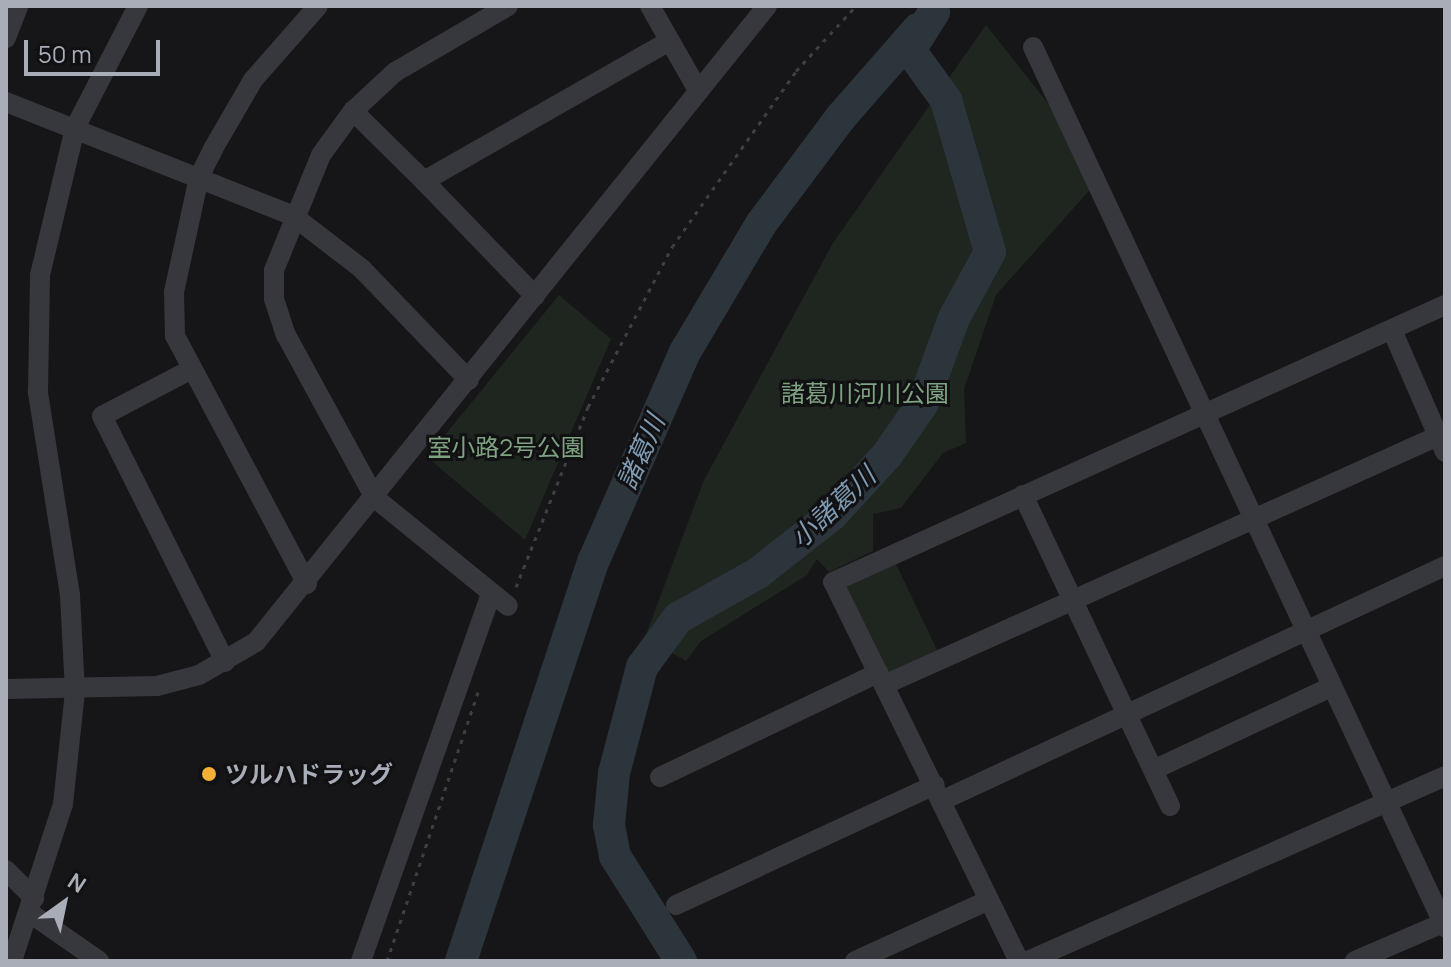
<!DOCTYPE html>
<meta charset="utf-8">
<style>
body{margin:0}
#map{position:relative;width:1451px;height:967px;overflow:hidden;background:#161618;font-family:Manrope,"Noto Sans JP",sans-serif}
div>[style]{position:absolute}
.green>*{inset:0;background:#1e261f}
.stream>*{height:5px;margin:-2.5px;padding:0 2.5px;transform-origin:2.5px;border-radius:2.5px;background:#2c353c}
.river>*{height:32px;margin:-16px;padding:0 16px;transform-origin:16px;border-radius:16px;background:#2c353c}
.path>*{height:3px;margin-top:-1.5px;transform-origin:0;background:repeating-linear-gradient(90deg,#3d3f44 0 4px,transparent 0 10px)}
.minor>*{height:20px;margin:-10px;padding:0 10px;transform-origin:10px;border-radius:10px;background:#37383d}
.dots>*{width:22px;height:22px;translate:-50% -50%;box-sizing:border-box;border:4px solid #111113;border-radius:50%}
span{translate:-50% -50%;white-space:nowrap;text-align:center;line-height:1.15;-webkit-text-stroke:6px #111113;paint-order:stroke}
.park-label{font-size:24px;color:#7fa381}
.poi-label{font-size:24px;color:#a8adb8;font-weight:700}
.left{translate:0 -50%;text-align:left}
.water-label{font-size:26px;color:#7f9bb3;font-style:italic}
.frame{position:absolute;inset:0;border:8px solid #a8adb8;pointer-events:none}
.north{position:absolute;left:24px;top:863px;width:80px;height:80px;-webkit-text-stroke:6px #111113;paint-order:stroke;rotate:33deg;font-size:22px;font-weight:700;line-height:32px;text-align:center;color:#a8adb8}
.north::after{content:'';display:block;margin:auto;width:28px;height:36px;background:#a8adb8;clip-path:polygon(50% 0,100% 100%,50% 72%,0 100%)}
.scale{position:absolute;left:24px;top:40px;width:136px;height:36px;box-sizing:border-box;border:4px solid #a8adb8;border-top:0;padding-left:10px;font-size:24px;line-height:28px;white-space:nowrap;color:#a8adb8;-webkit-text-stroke:6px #111113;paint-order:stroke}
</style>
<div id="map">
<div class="green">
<i style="clip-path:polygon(986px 25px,1104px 174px,996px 295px,964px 389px,966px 443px,943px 453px,901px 508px,873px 514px,873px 551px,829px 572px,817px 559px,807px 575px,701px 641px,686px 661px,645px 637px,704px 480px,833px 243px)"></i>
<i style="clip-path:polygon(559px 295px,611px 339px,525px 540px,427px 457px)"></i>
<i style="clip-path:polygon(895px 562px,938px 652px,889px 675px,845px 584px)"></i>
</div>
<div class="stream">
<i style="left:928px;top:6px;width:8px;rotate:45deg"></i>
</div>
<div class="river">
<i style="left:461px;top:961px;width:422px;rotate:-71.7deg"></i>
<i style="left:594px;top:560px;width:227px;rotate:-66.4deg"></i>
<i style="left:685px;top:352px;width:149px;rotate:-59.3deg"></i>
<i style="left:761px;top:224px;width:134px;rotate:-53.2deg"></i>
<i style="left:841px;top:117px;width:117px;rotate:-48.8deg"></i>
<i style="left:681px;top:961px;width:124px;rotate:-122.2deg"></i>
<i style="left:615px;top:856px;width:32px;rotate:-101deg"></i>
<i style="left:609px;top:825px;width:52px;rotate:-84.5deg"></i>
<i style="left:614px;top:773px;width:110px;rotate:-75.2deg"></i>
<i style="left:642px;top:667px;width:61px;rotate:-53.7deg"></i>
<i style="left:678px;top:618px;width:92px;rotate:-29.4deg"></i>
<i style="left:758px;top:573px;width:94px;rotate:-38.1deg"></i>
<i style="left:832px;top:515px;width:81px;rotate:-47.5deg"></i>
<i style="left:887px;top:455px;width:63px;rotate:-55.3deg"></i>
<i style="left:923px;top:403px;width:90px;rotate:-70deg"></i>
<i style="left:954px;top:318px;width:75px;rotate:-61.4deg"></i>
<i style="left:990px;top:252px;width:158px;rotate:-106.1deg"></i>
<i style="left:946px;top:100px;width:62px;rotate:-125.8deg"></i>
<i style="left:910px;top:50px;width:45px;rotate:-57.7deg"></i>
</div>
<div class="path">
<i style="left:516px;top:587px;width:194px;rotate:-68.2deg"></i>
<i style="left:588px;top:407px;width:181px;rotate:-62.3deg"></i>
<i style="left:672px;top:247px;width:215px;rotate:-54.8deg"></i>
<i style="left:796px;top:71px;width:88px;rotate:-47.3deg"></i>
<i style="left:387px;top:961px;width:284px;rotate:-71.3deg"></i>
</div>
<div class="minor">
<i style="left:508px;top:6px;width:131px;rotate:149.7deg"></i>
<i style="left:395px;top:72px;width:57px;rotate:137.1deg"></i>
<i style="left:353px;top:111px;width:54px;rotate:126deg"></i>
<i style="left:321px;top:155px;width:124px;rotate:112.2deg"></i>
<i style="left:274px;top:270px;width:29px;rotate:90deg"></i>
<i style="left:274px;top:299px;width:38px;rotate:72deg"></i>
<i style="left:286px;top:335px;width:186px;rotate:61.4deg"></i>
<i style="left:375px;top:498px;width:171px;rotate:39.1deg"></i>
<i style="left:650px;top:6px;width:97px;rotate:60.3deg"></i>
<i style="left:6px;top:38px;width:34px;rotate:-69deg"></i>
<i style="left:1033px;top:47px;width:972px;rotate:64.91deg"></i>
<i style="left:6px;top:102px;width:308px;rotate:21.6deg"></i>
<i style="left:292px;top:215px;width:88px;rotate:37.6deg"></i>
<i style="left:362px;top:269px;width:154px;rotate:46.1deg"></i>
<i style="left:353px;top:111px;width:100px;rotate:44.6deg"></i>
<i style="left:535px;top:296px;width:160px;rotate:-134deg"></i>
<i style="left:424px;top:181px;width:282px;rotate:-29.7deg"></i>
<i style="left:1392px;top:330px;width:133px;rotate:66.5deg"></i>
<i style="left:190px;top:370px;width:99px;rotate:152.4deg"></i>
<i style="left:102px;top:416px;width:275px;rotate:63.4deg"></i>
<i style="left:1023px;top:495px;width:344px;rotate:64.7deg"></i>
<i style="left:307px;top:584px;width:281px;rotate:-118deg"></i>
<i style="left:175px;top:336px;width:44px;rotate:-91.3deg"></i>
<i style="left:174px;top:292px;width:118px;rotate:-77.7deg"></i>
<i style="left:199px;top:177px;width:31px;rotate:-63deg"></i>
<i style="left:213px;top:149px;width:80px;rotate:-59.9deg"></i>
<i style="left:253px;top:80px;width:98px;rotate:-48.7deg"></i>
<i style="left:884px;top:685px;width:615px;rotate:-24.19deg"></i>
<i style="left:6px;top:689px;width:151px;rotate:-1.1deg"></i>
<i style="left:157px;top:686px;width:43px;rotate:-14.7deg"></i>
<i style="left:199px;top:675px;width:66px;rotate:-30.1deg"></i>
<i style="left:256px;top:642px;width:816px;rotate:-51.22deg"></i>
<i style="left:1153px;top:770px;width:196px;rotate:-25deg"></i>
<i style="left:660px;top:777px;width:242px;rotate:-25.5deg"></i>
<i style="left:941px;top:801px;width:556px;rotate:-25deg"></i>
<i style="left:6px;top:870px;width:40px;rotate:45deg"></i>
<i style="left:676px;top:905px;width:285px;rotate:-24.9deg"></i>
<i style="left:30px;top:913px;width:84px;rotate:34.8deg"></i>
<i style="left:12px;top:961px;width:165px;rotate:-72deg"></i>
<i style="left:63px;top:804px;width:114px;rotate:-83.9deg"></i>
<i style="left:75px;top:691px;width:96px;rotate:-93deg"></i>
<i style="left:70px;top:595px;width:206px;rotate:-99deg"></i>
<i style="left:38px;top:392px;width:117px;rotate:-89deg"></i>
<i style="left:40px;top:275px;width:151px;rotate:-76.6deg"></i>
<i style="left:75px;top:128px;width:137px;rotate:-62.7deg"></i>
<i style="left:361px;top:961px;width:389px;rotate:-70.5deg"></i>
<i style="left:855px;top:961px;width:147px;rotate:-24.5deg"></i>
<i style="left:1019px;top:961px;width:422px;rotate:-116.1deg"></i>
<i style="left:833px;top:582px;width:672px;rotate:-24.35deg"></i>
<i style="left:1028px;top:961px;width:456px;rotate:-23.9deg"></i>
<i style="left:1355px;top:961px;width:96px;rotate:-23.4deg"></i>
</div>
<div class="dots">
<i style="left:209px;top:774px;background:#f2b134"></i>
</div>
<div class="park-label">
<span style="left:865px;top:393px">諸葛川河川公園</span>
<span style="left:506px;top:447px">室小路2号公園</span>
</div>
<div class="poi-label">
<span class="left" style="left:225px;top:774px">ツルハドラッグ</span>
</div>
<div class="water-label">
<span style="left:641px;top:452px;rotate:-66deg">諸葛川</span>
<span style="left:833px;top:507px;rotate:-43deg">小諸葛川</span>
</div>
<div class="frame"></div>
<div class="north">N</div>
<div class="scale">50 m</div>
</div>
